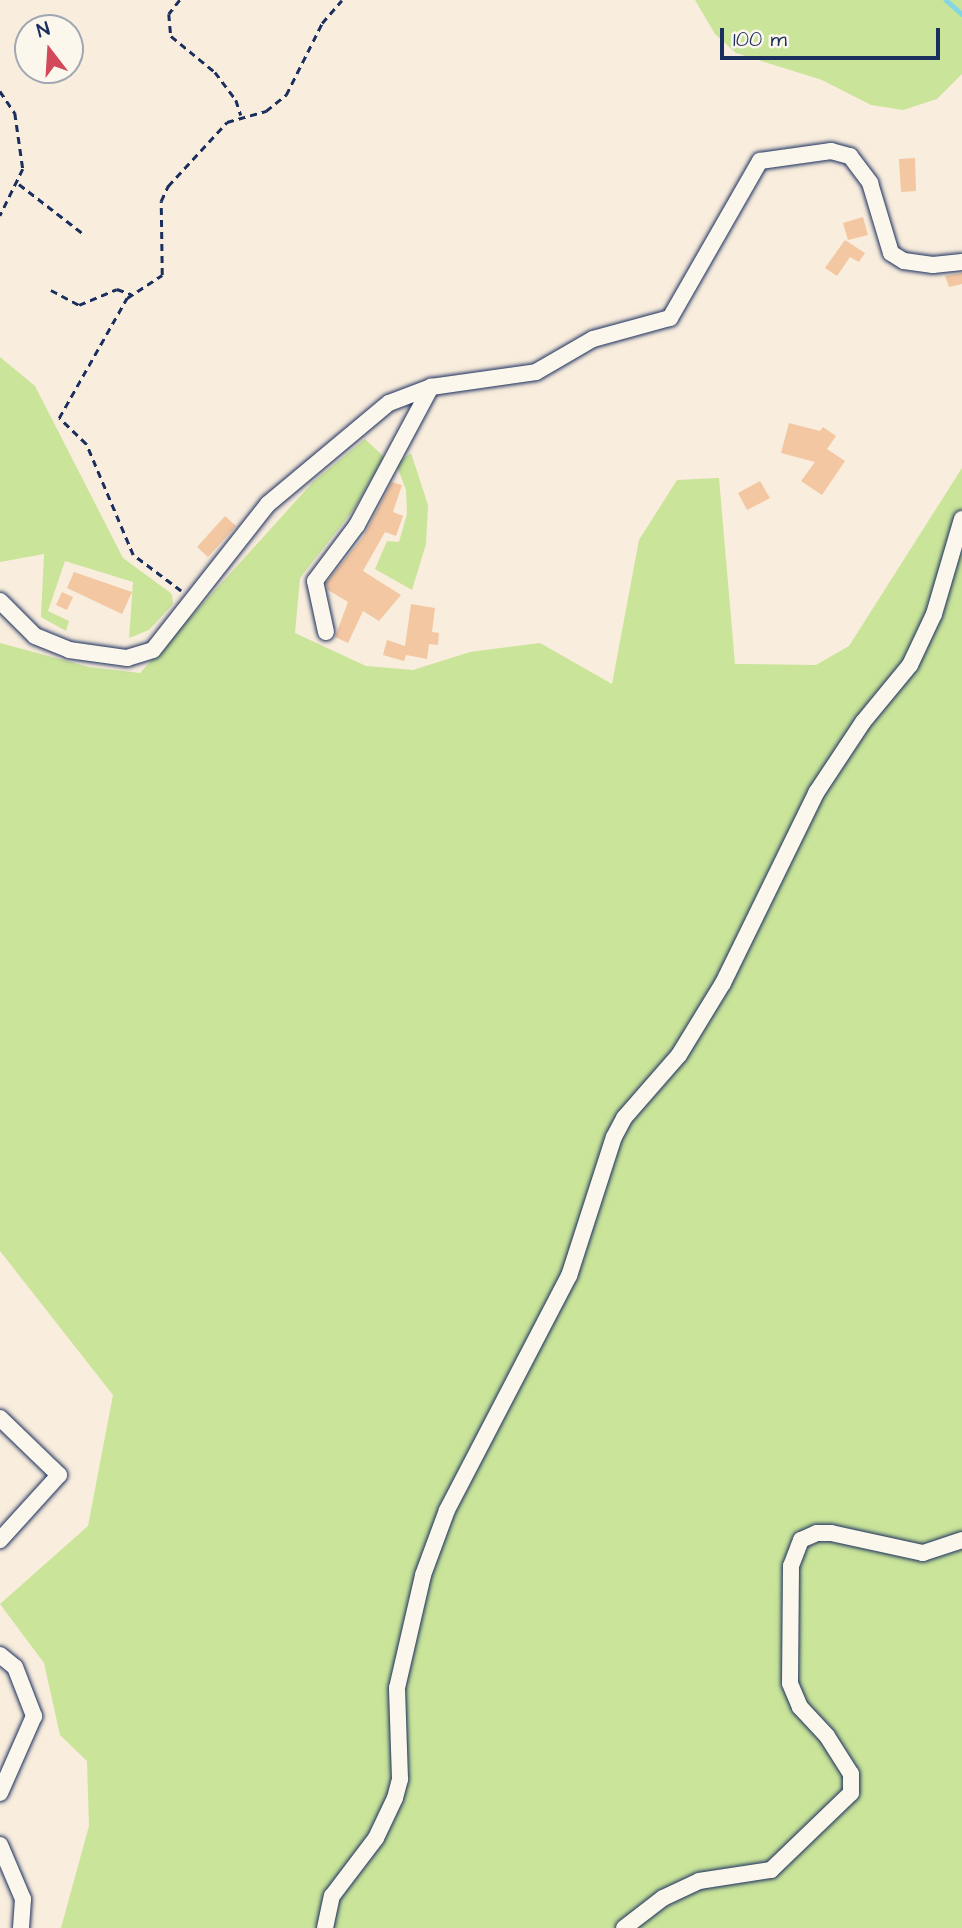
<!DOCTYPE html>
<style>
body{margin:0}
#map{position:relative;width:962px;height:1928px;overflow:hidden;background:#f9eddd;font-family:"Architects Daughter",sans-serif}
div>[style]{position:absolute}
.green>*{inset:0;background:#cae49a}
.stream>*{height:4.5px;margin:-2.25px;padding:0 2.25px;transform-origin:2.25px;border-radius:2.25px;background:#85d6df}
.building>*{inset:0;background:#f3c7a2}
.path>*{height:2.5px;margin-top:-1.25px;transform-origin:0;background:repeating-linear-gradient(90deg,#1b2f5e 0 7px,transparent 0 12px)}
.roads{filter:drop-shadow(0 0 2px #1b2f5e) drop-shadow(0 0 2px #1b2f5e)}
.minor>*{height:16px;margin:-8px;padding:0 8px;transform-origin:8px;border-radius:8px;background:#fbf7ec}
span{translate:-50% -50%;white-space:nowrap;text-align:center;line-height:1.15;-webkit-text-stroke:5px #fbf7ec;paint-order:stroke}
.north{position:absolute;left:14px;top:14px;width:70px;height:70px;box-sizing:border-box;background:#fbf7ec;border:2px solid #a1a7b3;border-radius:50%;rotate:343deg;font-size:19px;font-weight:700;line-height:28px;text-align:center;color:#1b2f5e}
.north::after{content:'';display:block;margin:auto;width:24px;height:32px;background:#d1495b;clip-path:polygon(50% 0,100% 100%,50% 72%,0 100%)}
.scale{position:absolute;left:720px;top:28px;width:220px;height:32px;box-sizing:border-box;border:4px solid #1b2f5e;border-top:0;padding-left:9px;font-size:21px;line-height:24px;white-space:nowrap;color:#1b2f5e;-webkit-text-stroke:5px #fbf7ec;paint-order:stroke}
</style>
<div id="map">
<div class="green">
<i style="clip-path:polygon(695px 0,962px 0,962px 74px,937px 99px,903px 110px,871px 105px,822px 80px,736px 53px,715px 34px)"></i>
<i style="clip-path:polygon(0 357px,35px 386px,123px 558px,172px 594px,173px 604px,149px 630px,129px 638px,133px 582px,65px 561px,48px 611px,69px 621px,66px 631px,41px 617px,44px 554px,0 562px)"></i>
<i style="clip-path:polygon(365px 439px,384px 457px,354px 509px,300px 578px,295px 633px,366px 666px,413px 670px,470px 652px,540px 643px,612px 684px,639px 540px,677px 480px,719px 478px,735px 664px,816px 665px,849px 646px,962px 468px,962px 1928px,61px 1928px,89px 1826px,87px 1761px,60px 1735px,44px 1663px,0 1604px,88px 1526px,113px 1395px,0 1251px,0 643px,89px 667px,140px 673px,313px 482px)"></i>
<i style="clip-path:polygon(411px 453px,428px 505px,426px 544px,412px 590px,375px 569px,387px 541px,399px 542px,407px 514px,406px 490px,396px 464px)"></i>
</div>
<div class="stream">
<i style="left:946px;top:0;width:21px;rotate:41deg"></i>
</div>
<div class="building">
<i style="clip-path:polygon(915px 158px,916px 191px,901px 192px,899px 159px)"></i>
<i style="clip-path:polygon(863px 217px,868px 235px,848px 240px,843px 223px)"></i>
<i style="clip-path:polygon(845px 240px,865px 253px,859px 262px,850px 257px,837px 276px,825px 268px)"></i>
<i style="clip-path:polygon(962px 273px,962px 284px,949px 287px,945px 276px)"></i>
<i style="clip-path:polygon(789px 423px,820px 431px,823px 427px,836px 436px,827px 449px,845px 461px,822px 495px,801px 481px,815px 462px,781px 453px)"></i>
<i style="clip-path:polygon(760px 481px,770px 498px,747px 510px,738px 493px)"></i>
<i style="clip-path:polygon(392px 482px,402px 485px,393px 512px,403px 516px,396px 536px,385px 532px,363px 571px,401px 595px,379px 621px,363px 611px,348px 643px,335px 637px,348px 602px,328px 590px,326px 583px,363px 537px)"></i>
<i style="clip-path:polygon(225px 516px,236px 526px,208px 557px,197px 547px)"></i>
<i style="clip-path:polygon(74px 572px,132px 592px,122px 614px,67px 588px)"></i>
<i style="clip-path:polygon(62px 592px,73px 597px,67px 610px,56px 605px)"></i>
<i style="clip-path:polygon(411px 604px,435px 608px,432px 632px,439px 633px,438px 645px,429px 644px,427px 659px,406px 655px,404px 661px,383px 655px,387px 640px,405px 646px)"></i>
</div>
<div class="path">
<i style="left:180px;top:0;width:18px;rotate:128deg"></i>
<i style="left:169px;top:14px;width:22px;rotate:85deg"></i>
<i style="left:171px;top:36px;width:57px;rotate:39.3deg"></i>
<i style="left:215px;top:72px;width:35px;rotate:53deg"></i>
<i style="left:236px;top:100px;width:16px;rotate:72deg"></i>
<i style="left:0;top:91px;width:27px;rotate:56deg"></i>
<i style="left:15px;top:113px;width:57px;rotate:81.9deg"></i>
<i style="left:23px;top:169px;width:52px;rotate:116.1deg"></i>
<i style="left:19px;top:184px;width:83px;rotate:37.7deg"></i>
<i style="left:51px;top:290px;width:32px;rotate:28deg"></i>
<i style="left:79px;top:305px;width:41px;rotate:-22.8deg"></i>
<i style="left:117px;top:289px;width:15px;rotate:20deg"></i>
<i style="left:181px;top:591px;width:60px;rotate:-143.1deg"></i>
<i style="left:133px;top:555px;width:121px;rotate:-112.9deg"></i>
<i style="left:86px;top:444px;width:37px;rotate:-136deg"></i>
<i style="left:59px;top:418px;width:138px;rotate:-60.5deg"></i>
<i style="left:127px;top:298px;width:42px;rotate:-33.3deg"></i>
<i style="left:162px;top:275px;width:74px;rotate:-90.8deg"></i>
<i style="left:161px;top:201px;width:17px;rotate:-65deg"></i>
<i style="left:168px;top:186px;width:87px;rotate:-47.3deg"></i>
<i style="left:227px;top:122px;width:41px;rotate:-15.8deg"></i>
<i style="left:266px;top:111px;width:26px;rotate:-39deg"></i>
<i style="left:286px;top:95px;width:80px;rotate:-63.4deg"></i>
<i style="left:322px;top:23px;width:30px;rotate:-49deg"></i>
</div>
<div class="roads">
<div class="minor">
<i style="left:0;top:601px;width:49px;rotate:45deg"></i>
<i style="left:35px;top:636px;width:37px;rotate:22deg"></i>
<i style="left:69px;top:650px;width:59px;rotate:7.9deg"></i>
<i style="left:127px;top:658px;width:27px;rotate:-17deg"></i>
<i style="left:153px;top:650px;width:186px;rotate:-51.8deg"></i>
<i style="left:268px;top:504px;width:158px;rotate:-39.9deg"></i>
<i style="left:389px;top:403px;width:45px;rotate:-20.9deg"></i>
<i style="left:431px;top:387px;width:106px;rotate:-8.1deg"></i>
<i style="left:536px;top:372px;width:66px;rotate:-30.1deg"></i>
<i style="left:593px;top:339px;width:80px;rotate:-15.3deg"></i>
<i style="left:670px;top:318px;width:181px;rotate:-60.2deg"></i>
<i style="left:760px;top:161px;width:72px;rotate:-8deg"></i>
<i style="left:831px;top:151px;width:20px;rotate:15deg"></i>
<i style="left:850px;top:156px;width:34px;rotate:53deg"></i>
<i style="left:870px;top:183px;width:73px;rotate:73.3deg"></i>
<i style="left:891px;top:253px;width:15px;rotate:32deg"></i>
<i style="left:904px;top:261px;width:29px;rotate:8deg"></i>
<i style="left:933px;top:265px;width:29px;rotate:-6deg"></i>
<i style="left:326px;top:632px;width:52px;rotate:-102.2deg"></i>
<i style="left:315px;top:581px;width:70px;rotate:-53.1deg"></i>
<i style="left:357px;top:525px;width:157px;rotate:-61.8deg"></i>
<i style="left:0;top:1418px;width:82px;rotate:44deg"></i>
<i style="left:59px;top:1475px;width:88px;rotate:132.2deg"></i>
<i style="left:0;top:1655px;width:19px;rotate:39deg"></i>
<i style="left:15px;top:1667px;width:53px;rotate:68.8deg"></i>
<i style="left:34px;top:1716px;width:84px;rotate:113.8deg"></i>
<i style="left:0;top:1845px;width:59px;rotate:66.9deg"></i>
<i style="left:23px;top:1899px;width:29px;rotate:94deg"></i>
<i style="left:325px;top:1928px;width:33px;rotate:-78deg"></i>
<i style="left:332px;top:1896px;width:73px;rotate:-52.8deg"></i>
<i style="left:376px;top:1838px;width:44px;rotate:-64.6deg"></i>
<i style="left:395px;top:1798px;width:20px;rotate:-75deg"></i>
<i style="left:400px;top:1779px;width:91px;rotate:-91.9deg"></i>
<i style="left:397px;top:1688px;width:116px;rotate:-77deg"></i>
<i style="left:423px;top:1575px;width:69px;rotate:-69.7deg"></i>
<i style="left:447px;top:1510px;width:264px;rotate:-62.5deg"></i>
<i style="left:569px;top:1276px;width:146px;rotate:-72.1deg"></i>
<i style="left:614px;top:1137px;width:21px;rotate:-62deg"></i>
<i style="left:624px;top:1118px;width:84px;rotate:-48.9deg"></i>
<i style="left:679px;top:1055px;width:84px;rotate:-58.6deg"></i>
<i style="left:723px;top:983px;width:212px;rotate:-63.9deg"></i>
<i style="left:816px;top:793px;width:85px;rotate:-56.5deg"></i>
<i style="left:863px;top:722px;width:74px;rotate:-50.5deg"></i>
<i style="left:910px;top:665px;width:56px;rotate:-64.8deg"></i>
<i style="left:934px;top:614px;width:99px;rotate:-73.6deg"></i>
<i style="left:624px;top:1928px;width:49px;rotate:-37.6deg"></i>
<i style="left:663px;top:1898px;width:40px;rotate:-25deg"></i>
<i style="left:699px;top:1881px;width:73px;rotate:-8.7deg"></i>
<i style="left:771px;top:1870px;width:111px;rotate:-43.9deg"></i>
<i style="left:851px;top:1793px;width:19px;rotate:-90deg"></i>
<i style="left:851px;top:1774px;width:45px;rotate:-122.3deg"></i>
<i style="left:827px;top:1736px;width:40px;rotate:-133deg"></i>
<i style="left:800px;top:1707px;width:26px;rotate:-113deg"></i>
<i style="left:790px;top:1683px;width:117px;rotate:-89.5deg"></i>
<i style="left:791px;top:1566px;width:28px;rotate:-69deg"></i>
<i style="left:801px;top:1540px;width:17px;rotate:-24deg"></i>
<i style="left:817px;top:1533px;width:14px"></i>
<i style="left:831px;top:1533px;width:94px;rotate:12.3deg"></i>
<i style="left:923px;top:1553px;width:41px;rotate:-18.4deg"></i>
</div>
</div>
<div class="north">N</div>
<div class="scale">100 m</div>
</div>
